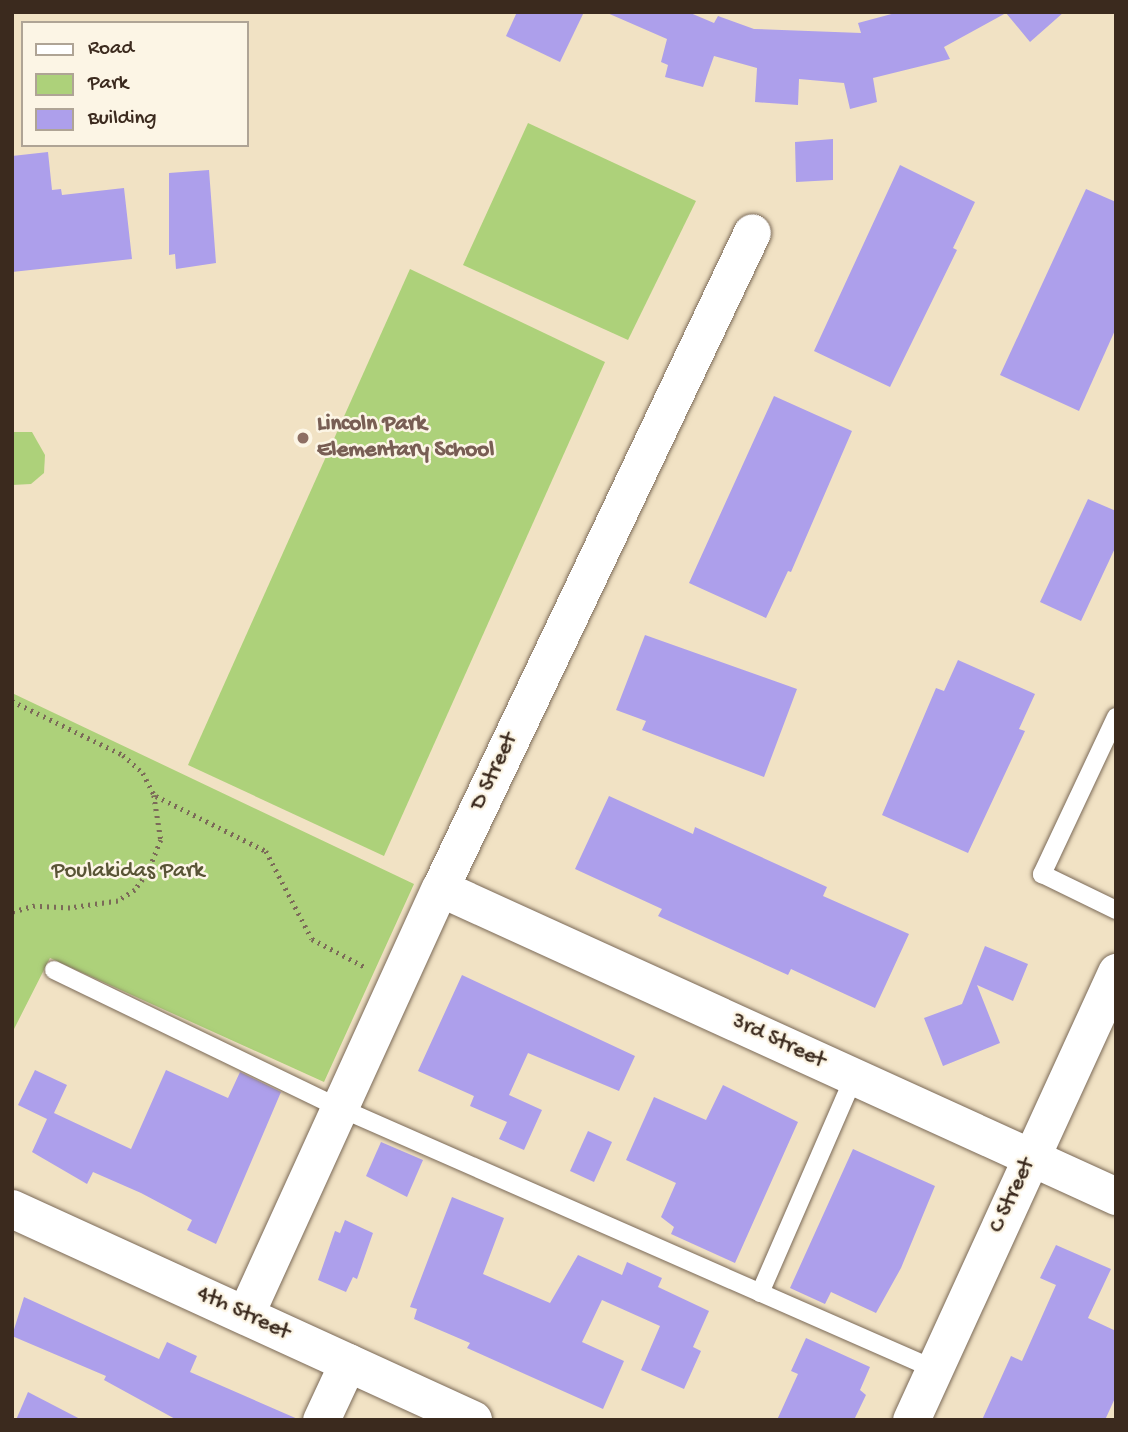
<!DOCTYPE html>
<style>
body{margin:0}
#map{position:relative;width:1128px;height:1432px;overflow:hidden;background:#f1e2c4;font-family:"Gochi Hand",sans-serif}
div>[style]{position:absolute}
.green>*{inset:0;background:#add17a}
.building>*{inset:0;background:#ad9feb}
.path>*{height:4.5px;margin-top:-2.25px;transform-origin:0;background:repeating-linear-gradient(90deg,#7b6a58 0 2px,transparent 0 7px)}
.roads{filter:drop-shadow(0 0 2px #7b6a58) drop-shadow(0 0 2px #7b6a58)}
.lane>*{height:18px;margin:-9px;padding:0 9px;transform-origin:9px;border-radius:9px;background:#fff}
.street>*{height:37px;margin:-18.5px;padding:0 18.5px;transform-origin:18.5px;border-radius:18.5px;background:#fff}
.secondary>*{height:38px;margin:-19px;padding:0 19px;transform-origin:19px;border-radius:19px;background:#fff}
.dots>*{width:19px;height:19px;translate:-50% -50%;box-sizing:border-box;border:4px solid #fcf5e5;border-radius:50%}
span{translate:-50% -50%;white-space:nowrap;text-align:center;line-height:1.15;-webkit-text-stroke:5px #fcf5e5;paint-order:stroke}
.education-label{font-size:23px;color:#785e54;font-weight:700}
.left{translate:0 -50%;text-align:left}
.street-label{font-size:23px;color:#3b2a1e}
.park-label{font-size:23px;color:#585435}
.frame{position:absolute;inset:0;border:14px solid #3b2a1e;pointer-events:none}
.legend{position:absolute;left:21px;top:21px;width:228px;height:126px;box-sizing:border-box;background:#fcf5e5;border:2px solid #afa495;margin:0;padding:9px 12px;list-style:none;font-size:21px;color:#3b2a1e}
.legend li{display:flex;align-items:center;gap:14px;height:35px}
.legend b{width:35px;border:2px solid #afa495}
</style>
<div id="map">
<div class="green">
<i style="clip-path:polygon(528px 123px,696px 201px,628px 340px,463px 265px)"></i>
<i style="clip-path:polygon(410px 269px,605px 362px,384px 856px,188px 765px)"></i>
<i style="clip-path:polygon(12px 432px,32px 432px,45px 455px,44px 473px,31px 484px,12px 485px)"></i>
<i style="clip-path:polygon(12px 693px,414px 884px,324px 1082px,50px 958px,12px 1033px)"></i>
</div>
<div class="building">
<i style="clip-path:polygon(517px 12px,584px 12px,560px 62px,506px 36px)"></i>
<i style="clip-path:polygon(605px 12px,688px 12px,714px 23px,718px 16px,754px 29px,861px 33px,858px 23px,899px 12px,1064px 12px,1030px 42px,1006px 13px,944px 47px,950px 59px,873px 78px,877px 102px,850px 109px,844px 83px,799px 79px,798px 105px,755px 102px,757px 68px,714px 56px,703px 87px,665px 77px,668px 65px,661px 62px,667px 39px)"></i>
<i style="clip-path:polygon(833px 139px,833px 180px,796px 182px,795px 142px)"></i>
<i style="clip-path:polygon(48px 152px,52px 190px,61px 189px,62px 195px,124px 188px,132px 259px,12px 272px,12px 156px)"></i>
<i style="clip-path:polygon(900px 165px,975px 202px,953px 248px,957px 250px,890px 387px,814px 351px)"></i>
<i style="clip-path:polygon(209px 170px,216px 263px,176px 269px,175px 254px,169px 255px,169px 173px)"></i>
<i style="clip-path:polygon(1086px 189px,1116px 202px,1116px 328px,1079px 411px,1000px 375px)"></i>
<i style="clip-path:polygon(774px 396px,852px 431px,791px 572px,788px 571px,766px 618px,689px 583px)"></i>
<i style="clip-path:polygon(1088px 499px,1116px 511px,1116px 546px,1081px 621px,1040px 602px)"></i>
<i style="clip-path:polygon(645px 635px,797px 689px,764px 777px,642px 730px,646px 721px,616px 710px)"></i>
<i style="clip-path:polygon(958px 660px,1035px 694px,1019px 729px,1025px 731px,968px 853px,882px 815px,936px 688px,944px 691px)"></i>
<i style="clip-path:polygon(609px 796px,693px 834px,695px 827px,827px 887px,823px 896px,909px 934px,875px 1008px,791px 969px,788px 975px,658px 916px,662px 909px,575px 869px)"></i>
<i style="clip-path:polygon(985px 946px,1028px 964px,1013px 1001px,977px 985px,1000px 1043px,943px 1066px,924px 1018px,962px 1004px)"></i>
<i style="clip-path:polygon(462px 975px,635px 1056px,619px 1091px,528px 1053px,509px 1095px,542px 1110px,524px 1150px,499px 1139px,507px 1122px,470px 1106px,474px 1096px,418px 1071px)"></i>
<i style="clip-path:polygon(35px 1070px,67px 1085px,54px 1113px,131px 1149px,166px 1070px,228px 1098px,240px 1072px,281px 1092px,216px 1244px,187px 1230px,192px 1220px,141px 1193px,93px 1172px,87px 1184px,32px 1152px,47px 1119px,18px 1105px)"></i>
<i style="clip-path:polygon(723px 1085px,798px 1122px,735px 1263px,671px 1234px,674px 1227px,661px 1217px,676px 1183px,626px 1160px,654px 1097px,706px 1120px)"></i>
<i style="clip-path:polygon(588px 1131px,612px 1142px,594px 1182px,570px 1171px)"></i>
<i style="clip-path:polygon(381px 1142px,423px 1160px,407px 1197px,366px 1176px)"></i>
<i style="clip-path:polygon(853px 1149px,935px 1186px,901px 1268px,876px 1313px,831px 1292px,825px 1304px,790px 1288px)"></i>
<i style="clip-path:polygon(452px 1197px,504px 1218px,483px 1274px,550px 1303px,578px 1255px,622px 1275px,627px 1262px,662px 1278px,658px 1287px,709px 1311px,693px 1347px,701px 1351px,684px 1389px,641px 1370px,660px 1326px,602px 1300px,582px 1342px,624px 1361px,603px 1409px,467px 1348px,470px 1343px,414px 1319px,417px 1309px,410px 1307px)"></i>
<i style="clip-path:polygon(345px 1220px,373px 1233px,357px 1279px,353px 1277px,346px 1292px,318px 1280px,335px 1231px,340px 1233px)"></i>
<i style="clip-path:polygon(1056px 1245px,1111px 1269px,1088px 1318px,1116px 1331px,1116px 1396px,1105px 1420px,982px 1420px,1011px 1356px,1022px 1361px,1056px 1285px,1040px 1278px)"></i>
<i style="clip-path:polygon(24px 1297px,159px 1359px,167px 1342px,197px 1356px,190px 1372px,300px 1420px,177px 1420px,104px 1380px,106px 1376px,12px 1336px)"></i>
<i style="clip-path:polygon(806px 1338px,870px 1367px,860px 1390px,866px 1395px,854px 1420px,777px 1420px,798px 1374px,791px 1371px)"></i>
<i style="clip-path:polygon(28px 1392px,82px 1420px,16px 1420px)"></i>
</div>
<div class="path">
<i style="left:12px;top:701px;width:123px;rotate:25.9deg"></i>
<i style="left:123px;top:755px;width:27px;rotate:42deg"></i>
<i style="left:143px;top:773px;width:25px;rotate:63deg"></i>
<i style="left:154px;top:795px;width:46px;rotate:81.2deg"></i>
<i style="left:161px;top:840px;width:37px;rotate:112deg"></i>
<i style="left:147px;top:874px;width:20px;rotate:127deg"></i>
<i style="left:135px;top:890px;width:20px;rotate:147deg"></i>
<i style="left:118px;top:901px;width:49px;rotate:171.7deg"></i>
<i style="left:70px;top:908px;width:35px;rotate:-177deg"></i>
<i style="left:35px;top:906px;width:24px;rotate:165deg"></i>
<i style="left:156px;top:796px;width:123px;rotate:26.6deg"></i>
<i style="left:266px;top:851px;width:99px;rotate:62.4deg"></i>
<i style="left:312px;top:939px;width:62px;rotate:27.8deg"></i>
</div>
<div class="roads">
<div class="lane">
<i style="left:1116px;top:717px;width:174px;rotate:115.2deg"></i>
<i style="left:1042px;top:874px;width:82px;rotate:25.9deg"></i>
<i style="left:54px;top:970px;width:318px;rotate:25.8deg"></i>
<i style="left:340px;top:1108px;width:649px;rotate:23.72deg"></i>
<i style="left:760px;top:1293px;width:236px;rotate:-66.5deg"></i>
</div>
<div class="street">
<i style="left:440px;top:888px;width:743px;rotate:24.5deg"></i>
<i style="left:245px;top:1315px;width:469px;rotate:-65.5deg"></i>
<i style="left:440px;top:888px;width:726px;rotate:-64.56deg"></i>
<i style="left:321px;top:1420px;width:64px;rotate:-65deg"></i>
<i style="left:911px;top:1420px;width:493px;rotate:-65.4deg"></i>
</div>
<div class="secondary">
<i style="left:12px;top:1209px;width:507px;rotate:24.59deg"></i>
</div>
</div>
<div class="dots">
<i style="left:303px;top:438px;background:#8d6e63"></i>
</div>
<div class="education-label">
<span class="left" style="left:317px;top:438px">Lincoln Park<br>Elementary School</span>
</div>
<div class="street-label">
<span style="left:495px;top:772px;rotate:-65deg">D Street</span>
<span style="left:778px;top:1042px;rotate:25deg">3rd Street</span>
<span style="left:1013px;top:1196px;rotate:-65deg">C Street</span>
<span style="left:243px;top:1314px;rotate:25deg">4th Street</span>
</div>
<div class="park-label">
<span style="left:128px;top:872px">Poulakidas Park</span>
</div>
<div class="frame"></div>
<ul class="legend">
<li><b style="height:9px;background:#fff"></b>Road</li>
<li><b style="height:19px;background:#add17a"></b>Park</li>
<li><b style="height:19px;background:#ad9feb"></b>Building</li>
</ul>
</div>
